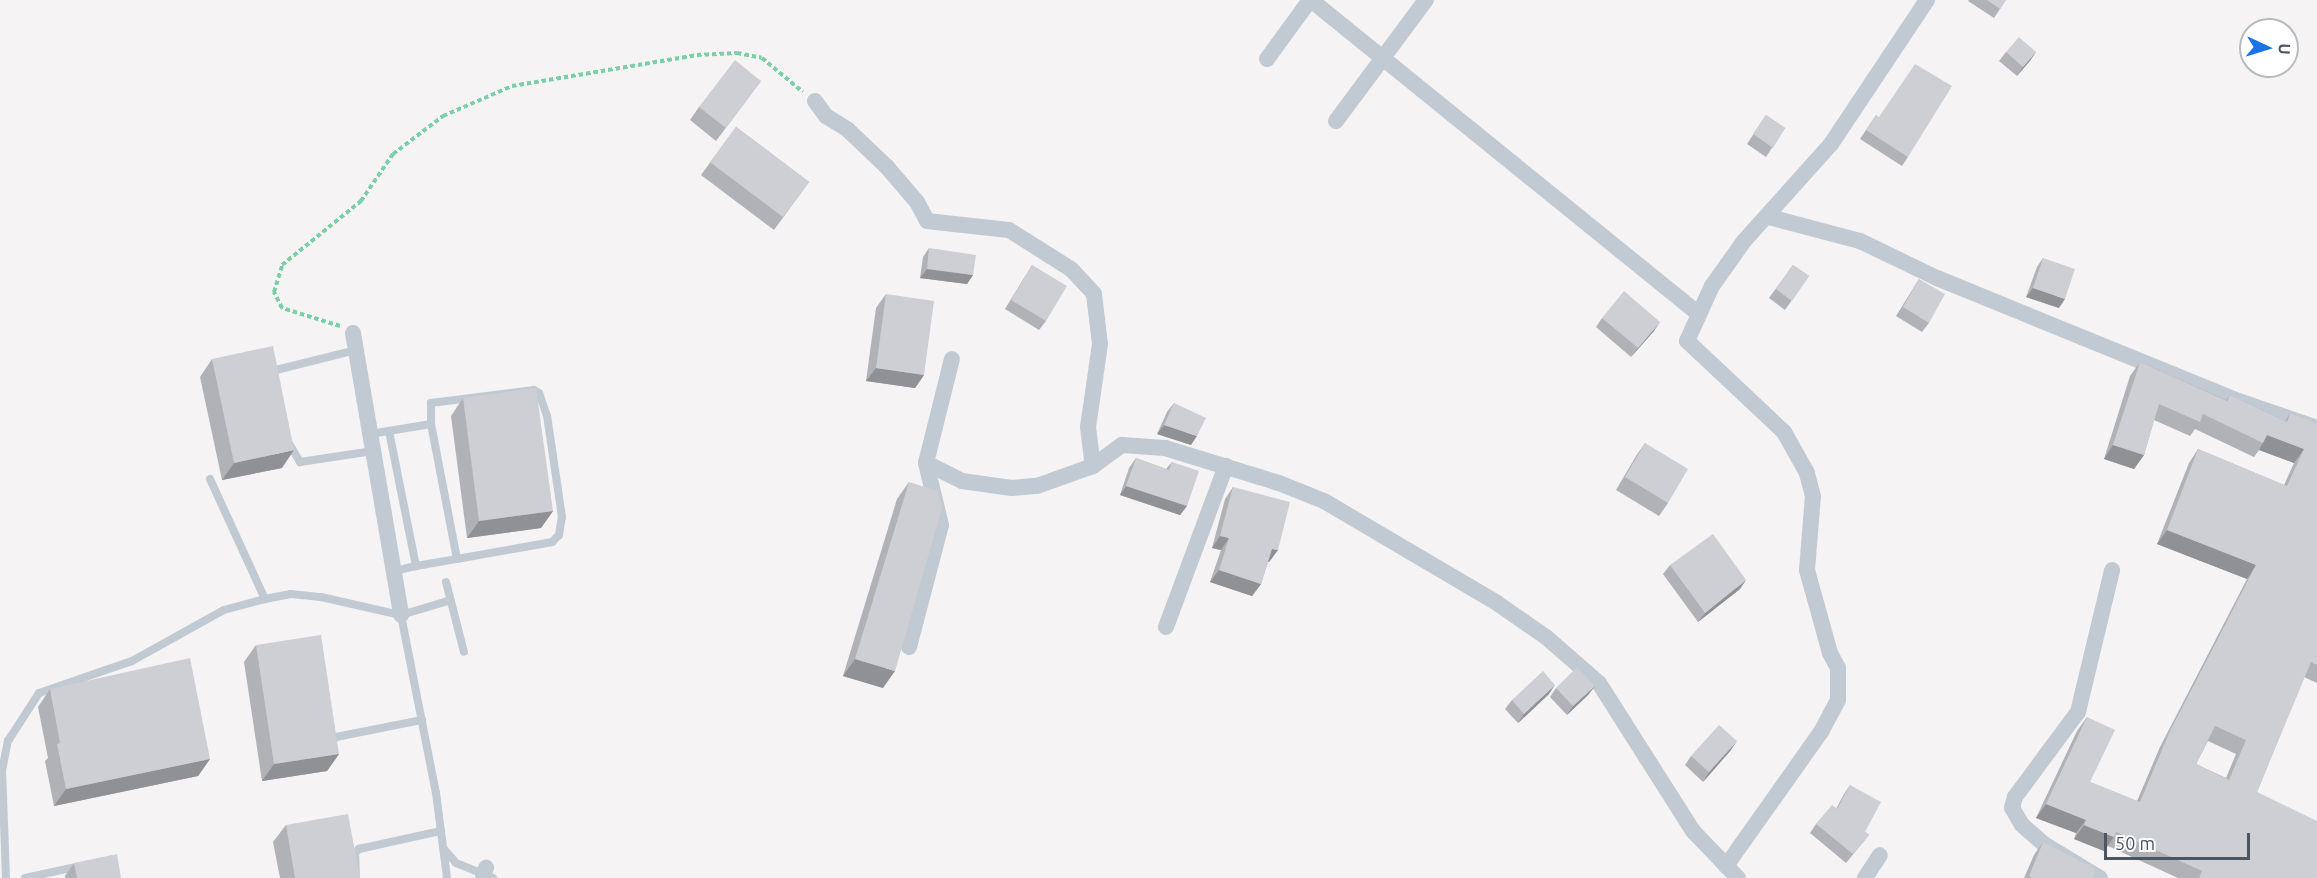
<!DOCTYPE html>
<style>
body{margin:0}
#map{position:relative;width:2317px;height:878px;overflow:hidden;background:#f5f3f3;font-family:Ubuntu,sans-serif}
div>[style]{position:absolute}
.path>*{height:4px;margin-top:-2px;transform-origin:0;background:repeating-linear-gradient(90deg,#7ad0a6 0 4.5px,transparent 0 7.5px)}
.lane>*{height:8px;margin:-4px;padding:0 4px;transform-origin:4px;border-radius:4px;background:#c1cad2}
.street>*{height:16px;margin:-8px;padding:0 8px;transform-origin:8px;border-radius:8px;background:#c1cad2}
.wall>*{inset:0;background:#b0b2b7}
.shaded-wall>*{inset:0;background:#909195}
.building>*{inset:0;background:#cdcfd5}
span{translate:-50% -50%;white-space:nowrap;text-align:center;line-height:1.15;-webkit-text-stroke:6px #fff;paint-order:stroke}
.north{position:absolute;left:2239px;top:18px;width:60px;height:60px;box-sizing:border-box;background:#fff;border:2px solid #b7bbc0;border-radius:50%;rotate:94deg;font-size:16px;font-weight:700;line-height:24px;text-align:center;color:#4a5661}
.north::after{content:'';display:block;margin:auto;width:21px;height:27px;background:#1a73e8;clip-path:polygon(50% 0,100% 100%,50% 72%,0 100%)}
.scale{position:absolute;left:2104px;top:833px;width:146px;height:27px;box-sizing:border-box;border:3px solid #4a5661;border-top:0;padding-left:8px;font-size:18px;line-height:21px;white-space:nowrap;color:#4a5661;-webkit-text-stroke:4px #fff;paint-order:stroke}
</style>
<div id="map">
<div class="path">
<i style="left:340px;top:326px;width:61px;rotate:-162.8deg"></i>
<i style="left:282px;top:308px;width:18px;rotate:-117deg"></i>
<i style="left:274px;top:292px;width:28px;rotate:-73deg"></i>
<i style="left:282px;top:265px;width:102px;rotate:-39deg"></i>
<i style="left:361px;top:201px;width:57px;rotate:-55.8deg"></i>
<i style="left:393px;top:154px;width:63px;rotate:-37.2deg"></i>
<i style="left:443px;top:116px;width:75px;rotate:-23.5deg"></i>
<i style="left:512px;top:86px;width:188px;rotate:-9.5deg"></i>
<i style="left:697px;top:55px;width:40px;rotate:-2.9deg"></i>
<i style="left:737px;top:53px;width:25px;rotate:11deg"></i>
<i style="left:762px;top:58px;width:53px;rotate:39.7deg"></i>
</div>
<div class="lane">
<i style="left:274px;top:376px;width:6px;rotate:-72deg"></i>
<i style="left:276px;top:370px;width:82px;rotate:-14deg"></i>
<i style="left:389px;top:431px;width:138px;rotate:78.7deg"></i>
<i style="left:370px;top:434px;width:62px;rotate:-9.3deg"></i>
<i style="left:290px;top:445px;width:20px;rotate:60deg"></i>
<i style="left:300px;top:462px;width:74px;rotate:-8.6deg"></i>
<i style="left:210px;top:479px;width:132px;rotate:65.4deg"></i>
<i style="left:394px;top:571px;width:23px;rotate:-13deg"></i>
<i style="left:416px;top:566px;width:42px;rotate:-9.7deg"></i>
<i style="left:457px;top:559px;width:97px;rotate:-10.1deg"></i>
<i style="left:552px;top:542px;width:10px;rotate:-45deg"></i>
<i style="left:559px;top:535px;width:18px;rotate:-81deg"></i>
<i style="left:562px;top:517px;width:102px;rotate:-98.4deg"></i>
<i style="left:547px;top:416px;width:24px;rotate:-109deg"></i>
<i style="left:539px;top:393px;width:6px;rotate:-149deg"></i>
<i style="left:534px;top:390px;width:104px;rotate:172.8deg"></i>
<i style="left:431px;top:403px;width:21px;rotate:90deg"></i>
<i style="left:431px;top:424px;width:137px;rotate:79.1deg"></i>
<i style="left:446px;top:582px;width:72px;rotate:75.6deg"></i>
<i style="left:401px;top:615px;width:181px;rotate:78.9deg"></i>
<i style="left:436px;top:793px;width:86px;rotate:82.6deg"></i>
<i style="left:331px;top:738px;width:93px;rotate:-11.2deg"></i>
<i style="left:444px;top:849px;width:18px;rotate:49deg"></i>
<i style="left:456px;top:863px;width:40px;rotate:22deg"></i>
<i style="left:6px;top:878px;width:107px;rotate:-92.1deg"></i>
<i style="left:2px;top:771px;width:31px;rotate:-79deg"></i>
<i style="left:8px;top:741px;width:57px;rotate:-57.1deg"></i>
<i style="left:39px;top:693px;width:98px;rotate:-19deg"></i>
<i style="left:132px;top:661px;width:105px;rotate:-29deg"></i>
<i style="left:224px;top:610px;width:42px;rotate:-15deg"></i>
<i style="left:265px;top:599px;width:26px;rotate:-11deg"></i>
<i style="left:291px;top:594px;width:30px;rotate:6deg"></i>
<i style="left:321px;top:597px;width:82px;rotate:12.7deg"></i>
<i style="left:401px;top:615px;width:52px;rotate:-16.7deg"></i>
<i style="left:25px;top:878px;width:56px;rotate:-12.3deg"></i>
<i style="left:356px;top:878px;width:25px;rotate:-92deg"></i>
<i style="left:355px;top:853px;width:6px;rotate:-45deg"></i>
<i style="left:359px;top:849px;width:84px;rotate:-12.4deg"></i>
</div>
<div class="street">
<i style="left:1311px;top:0;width:497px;rotate:39deg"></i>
<i style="left:1267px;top:59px;width:73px;rotate:-53.9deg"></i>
<i style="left:815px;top:101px;width:19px;rotate:54deg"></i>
<i style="left:826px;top:116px;width:26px;rotate:32deg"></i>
<i style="left:848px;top:130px;width:54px;rotate:43.5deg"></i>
<i style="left:887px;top:167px;width:46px;rotate:49.4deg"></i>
<i style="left:917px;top:202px;width:21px;rotate:62deg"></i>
<i style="left:927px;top:221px;width:82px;rotate:6.3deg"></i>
<i style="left:1009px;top:230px;width:73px;rotate:32.2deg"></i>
<i style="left:1071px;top:269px;width:34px;rotate:47deg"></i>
<i style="left:1094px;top:294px;width:50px;rotate:83.2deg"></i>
<i style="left:1100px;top:344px;width:84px;rotate:98.2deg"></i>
<i style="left:1088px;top:427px;width:39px;rotate:83deg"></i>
<i style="left:1336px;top:121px;width:151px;rotate:-53.4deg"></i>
<i style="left:1769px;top:217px;width:94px;rotate:14.8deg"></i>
<i style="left:1860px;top:241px;width:85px;rotate:25.7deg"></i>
<i style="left:1937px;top:278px;width:326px;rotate:22.2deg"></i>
<i style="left:2239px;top:401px;width:83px;rotate:19.1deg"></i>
<i style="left:353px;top:333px;width:286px;rotate:80.3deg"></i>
<i style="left:926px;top:463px;width:107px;rotate:-76deg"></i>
<i style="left:1166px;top:627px;width:172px;rotate:-69.6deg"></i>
<i style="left:909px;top:647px;width:126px;rotate:-75.3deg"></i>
<i style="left:941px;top:525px;width:64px;rotate:-103.6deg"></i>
<i style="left:926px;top:463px;width:40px;rotate:26.6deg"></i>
<i style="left:962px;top:481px;width:50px;rotate:8deg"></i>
<i style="left:1012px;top:488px;width:25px;rotate:-5deg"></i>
<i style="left:1037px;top:486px;width:59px;rotate:-19.7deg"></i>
<i style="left:1093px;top:466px;width:36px;rotate:-36deg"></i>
<i style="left:1122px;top:445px;width:43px;rotate:4deg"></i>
<i style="left:1165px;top:448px;width:119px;rotate:17.1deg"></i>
<i style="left:1279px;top:483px;width:48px;rotate:21.8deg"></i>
<i style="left:1324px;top:501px;width:201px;rotate:30.5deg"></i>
<i style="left:1497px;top:603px;width:60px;rotate:34.8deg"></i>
<i style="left:1546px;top:637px;width:70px;rotate:41deg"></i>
<i style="left:1599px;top:683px;width:175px;rotate:57.6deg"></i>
<i style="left:1693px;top:831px;width:65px;rotate:46.2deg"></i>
<i style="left:1726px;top:866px;width:164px;rotate:-54.7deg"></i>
<i style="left:1821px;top:732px;width:36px;rotate:-62deg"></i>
<i style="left:1838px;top:700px;width:32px;rotate:-90deg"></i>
<i style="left:1838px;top:668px;width:17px;rotate:-118deg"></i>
<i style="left:1830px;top:653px;width:86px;rotate:-105.5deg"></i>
<i style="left:1807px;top:570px;width:74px;rotate:-85.4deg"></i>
<i style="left:1813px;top:496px;width:24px;rotate:-105deg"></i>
<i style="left:1807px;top:473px;width:47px;rotate:-119.3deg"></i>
<i style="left:1784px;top:432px;width:133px;rotate:-136.8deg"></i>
<i style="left:1687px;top:341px;width:60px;rotate:-65.6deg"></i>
<i style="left:1712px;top:286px;width:55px;rotate:-54.6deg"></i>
<i style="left:1744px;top:241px;width:130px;rotate:-48.1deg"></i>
<i style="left:1831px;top:144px;width:173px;rotate:-56.3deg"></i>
<i style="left:483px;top:875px;width:8px;rotate:-67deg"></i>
<i style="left:1865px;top:878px;width:27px;rotate:-57deg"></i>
<i style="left:2100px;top:878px;width:66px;rotate:-148.7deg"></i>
<i style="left:2044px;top:844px;width:29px;rotate:-139deg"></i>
<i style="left:2022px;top:825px;width:20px;rotate:-120deg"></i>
<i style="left:2012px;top:808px;width:11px;rotate:-75deg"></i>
<i style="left:2015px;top:797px;width:106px;rotate:-53.5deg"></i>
<i style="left:2078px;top:712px;width:146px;rotate:-76.5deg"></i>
</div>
<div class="wall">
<i style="clip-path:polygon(1969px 0,2006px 0,1994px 18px,1968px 1px)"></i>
<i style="clip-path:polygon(2006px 52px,2036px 52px,2017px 76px,1999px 61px)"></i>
<i style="clip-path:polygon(761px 81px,716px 141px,690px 120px,699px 107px)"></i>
<i style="clip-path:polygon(1766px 115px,1785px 128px,1766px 157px,1747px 144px)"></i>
<i style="clip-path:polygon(1876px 115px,1908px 157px,1902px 166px,1860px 139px)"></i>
<i style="clip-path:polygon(736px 127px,809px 182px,774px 230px,701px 175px)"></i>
<i style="clip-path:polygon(929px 248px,973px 275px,967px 284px,920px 278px,923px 257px)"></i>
<i style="clip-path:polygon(2043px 258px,2059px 308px,2026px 297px,2037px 267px)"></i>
<i style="clip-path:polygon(1032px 265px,1046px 321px,1039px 330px,1005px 309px)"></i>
<i style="clip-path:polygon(1793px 265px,1809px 276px,1785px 310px,1769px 298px)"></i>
<i style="clip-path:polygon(1919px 279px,1929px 323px,1922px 332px,1896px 316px)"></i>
<i style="clip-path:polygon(886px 294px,924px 375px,915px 388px,866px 381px,876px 308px)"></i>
<i style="clip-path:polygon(1602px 318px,1654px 331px,1631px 357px,1596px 327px)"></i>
<i style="clip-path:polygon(212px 359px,282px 468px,222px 480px,200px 377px)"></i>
<i style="clip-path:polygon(evenodd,2140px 362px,2226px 400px,2230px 395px,2285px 421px,2290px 413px,2317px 423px,2317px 683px,2304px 677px,2257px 792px,2317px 878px,2178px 878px,2108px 846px,2104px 851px,2074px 839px,2076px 833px,2036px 818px,2077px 731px,2087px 717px,2090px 782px,2137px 801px,2160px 747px,2247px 579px,2157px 544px,2189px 463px,2198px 449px,2284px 485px,2294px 463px,2259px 450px,2254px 457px,2195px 429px,2190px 436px,2154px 420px,2144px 455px,2134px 469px,2104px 459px,2130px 376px,2140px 362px,2208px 741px,2236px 754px,2226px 778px,2196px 764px,2208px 741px)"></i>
<i style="clip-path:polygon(463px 398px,553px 511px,541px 528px,467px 538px,451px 416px)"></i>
<i style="clip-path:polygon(1174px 403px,1191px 445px,1157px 434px,1167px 412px)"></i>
<i style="clip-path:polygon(1645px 443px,1668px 503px,1659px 516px,1616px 490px,1636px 456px)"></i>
<i style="clip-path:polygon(1136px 458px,1166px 469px,1172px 462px,1187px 506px,1180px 515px,1120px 495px,1129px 468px)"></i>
<i style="clip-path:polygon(909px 482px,883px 688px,843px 676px,897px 499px)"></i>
<i style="clip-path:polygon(1233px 487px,1278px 550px,1269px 562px,1268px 562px,1261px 584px,1252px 596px,1210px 582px,1221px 550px,1212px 548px,1225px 499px)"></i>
<i style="clip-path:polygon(1670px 565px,1740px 589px,1698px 622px,1663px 574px)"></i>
<i style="clip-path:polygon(256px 645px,339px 754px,327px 771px,262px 781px,244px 662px)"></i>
<i style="clip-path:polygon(1595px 686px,1588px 695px,1567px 715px,1550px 697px,1556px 688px)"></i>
<i style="clip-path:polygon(50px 689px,210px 759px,198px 776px,54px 806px,45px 761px,48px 758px,38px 707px)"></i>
<i style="clip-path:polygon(1549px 694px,1518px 723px,1505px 709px,1512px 700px)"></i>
<i style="clip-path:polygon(1731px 750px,1703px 782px,1685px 765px,1691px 756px)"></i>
<i style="clip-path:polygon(1850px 785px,1865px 832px,1869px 835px,1846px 863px,1810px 833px,1816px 824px,1836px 809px,1844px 794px)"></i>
<i style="clip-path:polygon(286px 825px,360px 878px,280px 878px,273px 842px)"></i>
<i style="clip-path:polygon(2043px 842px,2092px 878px,2024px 878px,2034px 855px)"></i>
<i style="clip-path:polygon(74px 863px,121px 878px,65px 878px,65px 876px)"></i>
</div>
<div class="shaded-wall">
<i style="clip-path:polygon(2036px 52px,2030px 61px,2017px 76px,2023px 67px)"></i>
<i style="clip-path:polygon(927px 269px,973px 275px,967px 284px,920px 278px)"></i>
<i style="clip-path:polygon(2033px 288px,2065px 299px,2059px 308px,2026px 297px)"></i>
<i style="clip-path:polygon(1660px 322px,1654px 331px,1631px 357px,1638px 348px)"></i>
<i style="clip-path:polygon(876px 368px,924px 375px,915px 388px,866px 381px)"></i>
<i style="clip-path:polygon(1164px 425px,1197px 436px,1191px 445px,1157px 434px)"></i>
<i style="clip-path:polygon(2267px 435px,2304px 449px,2294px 463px,2259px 450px)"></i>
<i style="clip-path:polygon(2113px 445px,2144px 455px,2134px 469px,2104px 459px)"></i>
<i style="clip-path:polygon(294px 450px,282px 468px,222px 480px,234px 463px)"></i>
<i style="clip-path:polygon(1126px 486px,1187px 506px,1180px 515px,1120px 495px)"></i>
<i style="clip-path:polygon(553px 511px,541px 528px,467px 538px,479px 521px)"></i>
<i style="clip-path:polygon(2167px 530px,2256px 565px,2247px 579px,2157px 544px)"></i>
<i style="clip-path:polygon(1220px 536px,1229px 538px,1221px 550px,1212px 548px)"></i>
<i style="clip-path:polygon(1272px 549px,1278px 550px,1269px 562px,1264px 561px)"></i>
<i style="clip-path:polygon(1219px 570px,1261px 584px,1252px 596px,1210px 582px)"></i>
<i style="clip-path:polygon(1746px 580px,1740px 589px,1698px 622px,1705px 613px)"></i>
<i style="clip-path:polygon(855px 659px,895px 671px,883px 688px,843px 676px)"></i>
<i style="clip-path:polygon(1555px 685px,1549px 694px,1518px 723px,1524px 714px)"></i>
<i style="clip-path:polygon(1595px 686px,1588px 695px,1567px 715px,1573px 706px)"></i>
<i style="clip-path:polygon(1737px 741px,1731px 750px,1703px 782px,1709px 772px)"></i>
<i style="clip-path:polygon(339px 754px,327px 771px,262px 781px,274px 764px)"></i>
<i style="clip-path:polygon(210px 759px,198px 776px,54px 806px,66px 789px)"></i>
<i style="clip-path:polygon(2046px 804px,2086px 820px,2076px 833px,2036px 818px)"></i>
<i style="clip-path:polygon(2084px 825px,2114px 837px,2104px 851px,2074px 839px)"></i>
</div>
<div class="building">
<i style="clip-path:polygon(1987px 0,2006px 0,2000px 9px)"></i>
<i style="clip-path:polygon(2019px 37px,2036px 52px,2023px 67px,2006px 52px)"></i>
<i style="clip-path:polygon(735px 60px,761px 81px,726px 128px,699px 107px)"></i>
<i style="clip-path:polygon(1915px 64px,1952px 86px,1908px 157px,1866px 130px,1876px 115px,1879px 117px)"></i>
<i style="clip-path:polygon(1766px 115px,1785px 128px,1773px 148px,1753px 134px)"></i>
<i style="clip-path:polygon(736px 127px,809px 182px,783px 217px,710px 162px)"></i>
<i style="clip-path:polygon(929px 248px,976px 255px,973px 275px,927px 269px)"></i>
<i style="clip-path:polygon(2043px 258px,2075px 269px,2065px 299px,2033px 288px)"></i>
<i style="clip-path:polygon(1032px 265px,1067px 286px,1046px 321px,1011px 300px)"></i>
<i style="clip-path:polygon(1793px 265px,1809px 276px,1792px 301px,1776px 289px)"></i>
<i style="clip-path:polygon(1919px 279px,1945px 294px,1929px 323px,1903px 307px)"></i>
<i style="clip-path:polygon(1624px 291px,1660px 322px,1638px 348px,1602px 318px)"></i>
<i style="clip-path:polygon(886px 294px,934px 301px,924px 375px,876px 368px)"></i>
<i style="clip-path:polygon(273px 346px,294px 450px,234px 463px,212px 359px)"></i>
<i style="clip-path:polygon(evenodd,2140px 362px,2227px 401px,2230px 395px,2287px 422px,2290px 413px,2317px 423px,2317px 665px,2311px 662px,2257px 792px,2317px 821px,2317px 878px,2199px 878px,2202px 871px,2116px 832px,2114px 837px,2084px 825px,2086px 820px,2046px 804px,2087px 717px,2115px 730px,2090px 782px,2140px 802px,2169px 733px,2256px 565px,2167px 530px,2198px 449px,2287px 486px,2304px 449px,2267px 435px,2263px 443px,2203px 414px,2200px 422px,2159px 404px,2144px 455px,2113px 445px,2140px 362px,2215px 726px,2246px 740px,2229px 780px,2196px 764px,2215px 726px)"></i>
<i style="clip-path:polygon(536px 388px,553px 511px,479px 521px,463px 398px)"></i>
<i style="clip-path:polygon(1174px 403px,1206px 418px,1197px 436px,1164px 425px)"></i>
<i style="clip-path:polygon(1645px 443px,1688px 469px,1668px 503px,1625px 477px)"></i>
<i style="clip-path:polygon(1136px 458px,1169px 470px,1172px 462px,1199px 471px,1187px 506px,1126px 486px)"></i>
<i style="clip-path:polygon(909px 482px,938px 491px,942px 508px,895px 671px,855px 659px)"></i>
<i style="clip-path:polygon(1233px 487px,1290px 502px,1278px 550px,1272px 549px,1261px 584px,1219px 570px,1229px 538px,1220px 536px)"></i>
<i style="clip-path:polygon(1713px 534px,1746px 580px,1705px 613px,1670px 565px)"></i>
<i style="clip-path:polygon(321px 635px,339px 754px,274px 764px,256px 645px)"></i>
<i style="clip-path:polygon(190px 658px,210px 759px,66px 789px,57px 744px,60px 743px,50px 689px)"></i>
<i style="clip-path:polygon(1577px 667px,1595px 686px,1573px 706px,1556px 688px)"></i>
<i style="clip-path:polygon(1543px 671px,1555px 685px,1524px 714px,1512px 700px)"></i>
<i style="clip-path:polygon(1719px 725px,1737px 741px,1709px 772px,1691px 756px)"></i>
<i style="clip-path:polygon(1850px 785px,1881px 802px,1865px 832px,1869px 835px,1853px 854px,1816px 824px,1832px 805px,1837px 809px)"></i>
<i style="clip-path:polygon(348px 814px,360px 878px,295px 878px,286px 825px)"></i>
<i style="clip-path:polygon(2043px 842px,2096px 869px,2092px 878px,2032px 878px,2029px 876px)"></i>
<i style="clip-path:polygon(117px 854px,121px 878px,77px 878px,74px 863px)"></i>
</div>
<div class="north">U</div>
<div class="scale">50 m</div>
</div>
